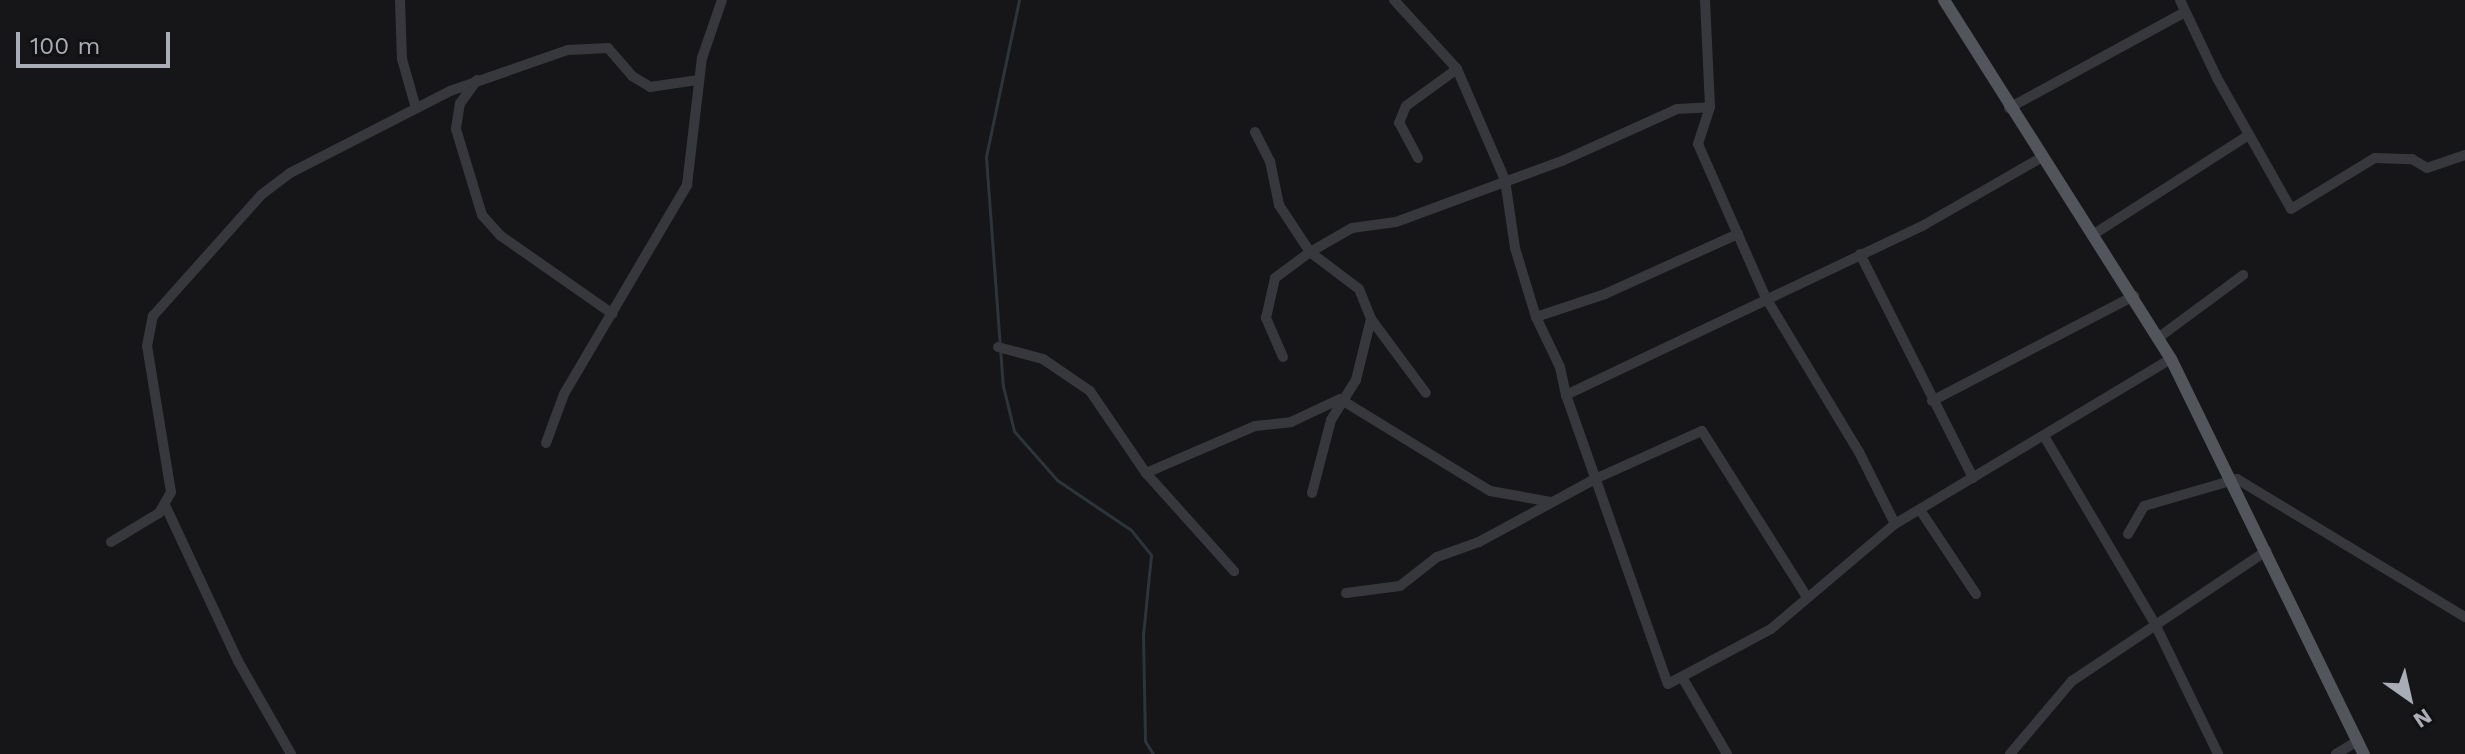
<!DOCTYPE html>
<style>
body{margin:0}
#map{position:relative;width:2465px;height:754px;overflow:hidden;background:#161618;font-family:"Work Sans",sans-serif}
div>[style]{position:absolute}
.stream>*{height:3px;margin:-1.5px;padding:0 1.5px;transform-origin:1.5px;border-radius:1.5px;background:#2c353c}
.minor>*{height:10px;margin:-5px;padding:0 5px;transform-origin:5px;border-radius:5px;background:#37383d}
.major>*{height:12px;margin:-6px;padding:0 6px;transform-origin:6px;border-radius:6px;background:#53555c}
span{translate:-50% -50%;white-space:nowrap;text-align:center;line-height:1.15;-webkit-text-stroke:6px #111113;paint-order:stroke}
.north{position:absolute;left:2369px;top:658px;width:80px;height:80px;-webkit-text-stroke:6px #111113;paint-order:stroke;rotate:146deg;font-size:22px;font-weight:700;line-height:32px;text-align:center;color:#a8adb8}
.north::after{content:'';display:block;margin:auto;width:28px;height:36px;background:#a8adb8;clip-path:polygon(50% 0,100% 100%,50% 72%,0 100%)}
.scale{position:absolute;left:16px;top:32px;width:154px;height:36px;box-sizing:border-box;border:4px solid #a8adb8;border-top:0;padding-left:10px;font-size:24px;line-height:28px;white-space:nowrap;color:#a8adb8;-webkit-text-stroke:6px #111113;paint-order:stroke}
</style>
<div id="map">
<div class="stream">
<i style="left:1019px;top:0;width:160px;rotate:101.9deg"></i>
<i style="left:986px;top:157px;width:230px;rotate:85.8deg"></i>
<i style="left:1003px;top:386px;width:46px;rotate:76.3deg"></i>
<i style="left:1014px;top:431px;width:65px;rotate:48.7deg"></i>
<i style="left:1057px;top:480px;width:89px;rotate:34deg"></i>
<i style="left:1131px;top:530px;width:32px;rotate:51deg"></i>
<i style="left:1151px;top:555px;width:80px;rotate:95.7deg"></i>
<i style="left:1143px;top:635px;width:106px;rotate:88.9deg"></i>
<i style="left:1145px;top:741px;width:15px;rotate:58deg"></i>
</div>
<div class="minor">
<i style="left:400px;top:0;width:59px;rotate:88.1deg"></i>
<i style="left:402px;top:59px;width:51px;rotate:74.1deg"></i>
<i style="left:1394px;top:0;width:93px;rotate:47.6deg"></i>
<i style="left:1457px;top:69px;width:121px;rotate:66.6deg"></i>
<i style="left:1505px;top:180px;width:69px;rotate:81.6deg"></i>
<i style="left:1515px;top:248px;width:72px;rotate:73.1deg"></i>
<i style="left:1536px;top:317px;width:55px;rotate:64.4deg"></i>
<i style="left:1560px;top:367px;width:29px;rotate:78deg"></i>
<i style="left:1566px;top:395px;width:306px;rotate:70.6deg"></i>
<i style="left:1668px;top:684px;width:117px;rotate:-28.1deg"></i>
<i style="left:1771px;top:629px;width:162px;rotate:-40.3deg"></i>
<i style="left:1895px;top:524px;width:322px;rotate:-30.9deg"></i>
<i style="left:1705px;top:0;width:107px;rotate:87.3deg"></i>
<i style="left:1710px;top:107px;width:39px;rotate:108deg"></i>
<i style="left:1698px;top:144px;width:168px;rotate:66.2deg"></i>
<i style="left:1766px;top:298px;width:180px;rotate:58.9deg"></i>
<i style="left:1859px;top:452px;width:80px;rotate:63.4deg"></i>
<i style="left:2180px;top:0;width:86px;rotate:64.6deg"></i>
<i style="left:2217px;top:78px;width:150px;rotate:60.5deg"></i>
<i style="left:2291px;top:209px;width:98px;rotate:-31.3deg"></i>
<i style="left:2375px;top:158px;width:37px;rotate:2deg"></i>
<i style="left:2412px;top:159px;width:17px;rotate:31deg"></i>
<i style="left:2427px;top:168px;width:40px;rotate:-18.9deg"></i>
<i style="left:477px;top:80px;width:29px;rotate:126deg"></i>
<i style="left:460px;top:103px;width:26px;rotate:99deg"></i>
<i style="left:456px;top:129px;width:90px;rotate:73.2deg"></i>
<i style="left:482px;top:215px;width:28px;rotate:48deg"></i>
<i style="left:501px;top:236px;width:136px;rotate:34.9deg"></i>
<i style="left:2009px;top:108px;width:200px;rotate:-28.6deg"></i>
<i style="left:1255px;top:132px;width:33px;rotate:63deg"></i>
<i style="left:1270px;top:161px;width:45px;rotate:78.4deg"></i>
<i style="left:1279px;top:205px;width:56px;rotate:56.6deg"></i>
<i style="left:1310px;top:252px;width:61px;rotate:37.1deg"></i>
<i style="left:1359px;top:289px;width:32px;rotate:68deg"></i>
<i style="left:1371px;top:319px;width:92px;rotate:53.4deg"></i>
<i style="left:1418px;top:158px;width:40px;rotate:-118deg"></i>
<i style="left:1399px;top:123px;width:18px;rotate:-68deg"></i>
<i style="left:1406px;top:106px;width:63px;rotate:-36deg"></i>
<i style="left:2094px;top:234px;width:184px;rotate:-32.6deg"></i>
<i style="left:1860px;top:254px;width:251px;rotate:63.2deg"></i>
<i style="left:1536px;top:317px;width:73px;rotate:-18.4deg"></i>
<i style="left:1605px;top:294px;width:146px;rotate:-24.3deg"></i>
<i style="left:2158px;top:338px;width:106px;rotate:-36.5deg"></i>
<i style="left:998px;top:347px;width:47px;rotate:14.9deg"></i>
<i style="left:1043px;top:359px;width:57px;rotate:34.2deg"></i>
<i style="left:1090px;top:391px;width:99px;rotate:55.7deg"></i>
<i style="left:1146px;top:473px;width:132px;rotate:48.1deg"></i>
<i style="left:1283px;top:357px;width:43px;rotate:-113.6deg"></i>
<i style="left:1266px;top:318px;width:41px;rotate:-77.3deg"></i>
<i style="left:1275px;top:278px;width:44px;rotate:-36.6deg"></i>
<i style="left:1310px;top:252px;width:48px;rotate:-29.7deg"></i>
<i style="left:1352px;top:228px;width:44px;rotate:-7.8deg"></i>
<i style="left:1396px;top:222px;width:177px;rotate:-20.2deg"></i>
<i style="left:1562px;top:161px;width:126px;rotate:-24.3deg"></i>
<i style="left:1677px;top:109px;width:33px;rotate:-3deg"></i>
<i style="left:1566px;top:395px;width:396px;rotate:-25.4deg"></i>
<i style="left:1924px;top:225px;width:138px;rotate:-29.9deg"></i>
<i style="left:1932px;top:401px;width:228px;rotate:-27.5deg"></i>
<i style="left:2044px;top:436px;width:216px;rotate:59.4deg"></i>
<i style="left:2154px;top:622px;width:147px;rotate:64.1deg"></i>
<i style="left:546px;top:443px;width:52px;rotate:-69.8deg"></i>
<i style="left:564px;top:394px;width:243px;rotate:-59.5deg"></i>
<i style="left:687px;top:185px;width:128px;rotate:-83.3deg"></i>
<i style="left:702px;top:58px;width:61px;rotate:-71deg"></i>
<i style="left:1146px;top:473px;width:119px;rotate:-23.3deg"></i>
<i style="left:1255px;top:426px;width:36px;rotate:-6deg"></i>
<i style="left:1291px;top:422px;width:54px;rotate:-25.1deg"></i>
<i style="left:1340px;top:399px;width:176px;rotate:31.5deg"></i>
<i style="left:1490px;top:491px;width:63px;rotate:10.1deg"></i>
<i style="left:1312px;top:493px;width:75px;rotate:-75.4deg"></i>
<i style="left:1331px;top:420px;width:47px;rotate:-58deg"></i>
<i style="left:1356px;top:380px;width:63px;rotate:-76.2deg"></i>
<i style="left:165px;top:505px;width:172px;rotate:64.9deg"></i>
<i style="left:238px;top:661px;width:107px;rotate:60.3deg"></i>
<i style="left:1920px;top:510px;width:101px;rotate:56.3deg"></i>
<i style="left:2128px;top:534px;width:32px;rotate:-60deg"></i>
<i style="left:2144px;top:506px;width:97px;rotate:-16.2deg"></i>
<i style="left:2237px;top:479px;width:267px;rotate:31.2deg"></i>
<i style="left:111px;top:542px;width:56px;rotate:-31.1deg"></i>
<i style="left:159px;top:513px;width:24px;rotate:-60deg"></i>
<i style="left:171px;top:492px;width:148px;rotate:-99.3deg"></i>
<i style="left:147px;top:346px;width:31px;rotate:-79deg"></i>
<i style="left:153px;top:316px;width:162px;rotate:-48.2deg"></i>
<i style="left:261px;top:195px;width:36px;rotate:-37deg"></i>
<i style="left:290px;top:173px;width:180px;rotate:-27.1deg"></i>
<i style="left:450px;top:91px;width:125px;rotate:-19.2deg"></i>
<i style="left:568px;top:50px;width:40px;rotate:-2.9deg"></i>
<i style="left:608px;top:48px;width:37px;rotate:49deg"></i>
<i style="left:632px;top:76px;width:21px;rotate:31deg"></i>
<i style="left:650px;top:87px;width:49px;rotate:-8.3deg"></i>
<i style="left:1346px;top:593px;width:54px;rotate:-7.4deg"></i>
<i style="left:1400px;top:586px;width:47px;rotate:-38.1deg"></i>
<i style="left:1437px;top:557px;width:45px;rotate:-19.7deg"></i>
<i style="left:1479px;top:542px;width:132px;rotate:-28.5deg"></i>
<i style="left:1595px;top:479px;width:117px;rotate:-24.2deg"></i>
<i style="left:1702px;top:431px;width:196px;rotate:57.7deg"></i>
<i style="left:1682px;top:677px;width:89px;rotate:59.7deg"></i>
<i style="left:2010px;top:754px;width:96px;rotate:-49.7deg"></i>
<i style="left:2072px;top:681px;width:234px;rotate:-33.8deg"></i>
<i style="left:2336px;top:754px;width:26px;rotate:-31deg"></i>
</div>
<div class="major">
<i style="left:1944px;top:0;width:425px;rotate:57.7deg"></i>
<i style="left:2171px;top:359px;width:440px;rotate:64deg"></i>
</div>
<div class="north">N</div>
<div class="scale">100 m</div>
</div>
